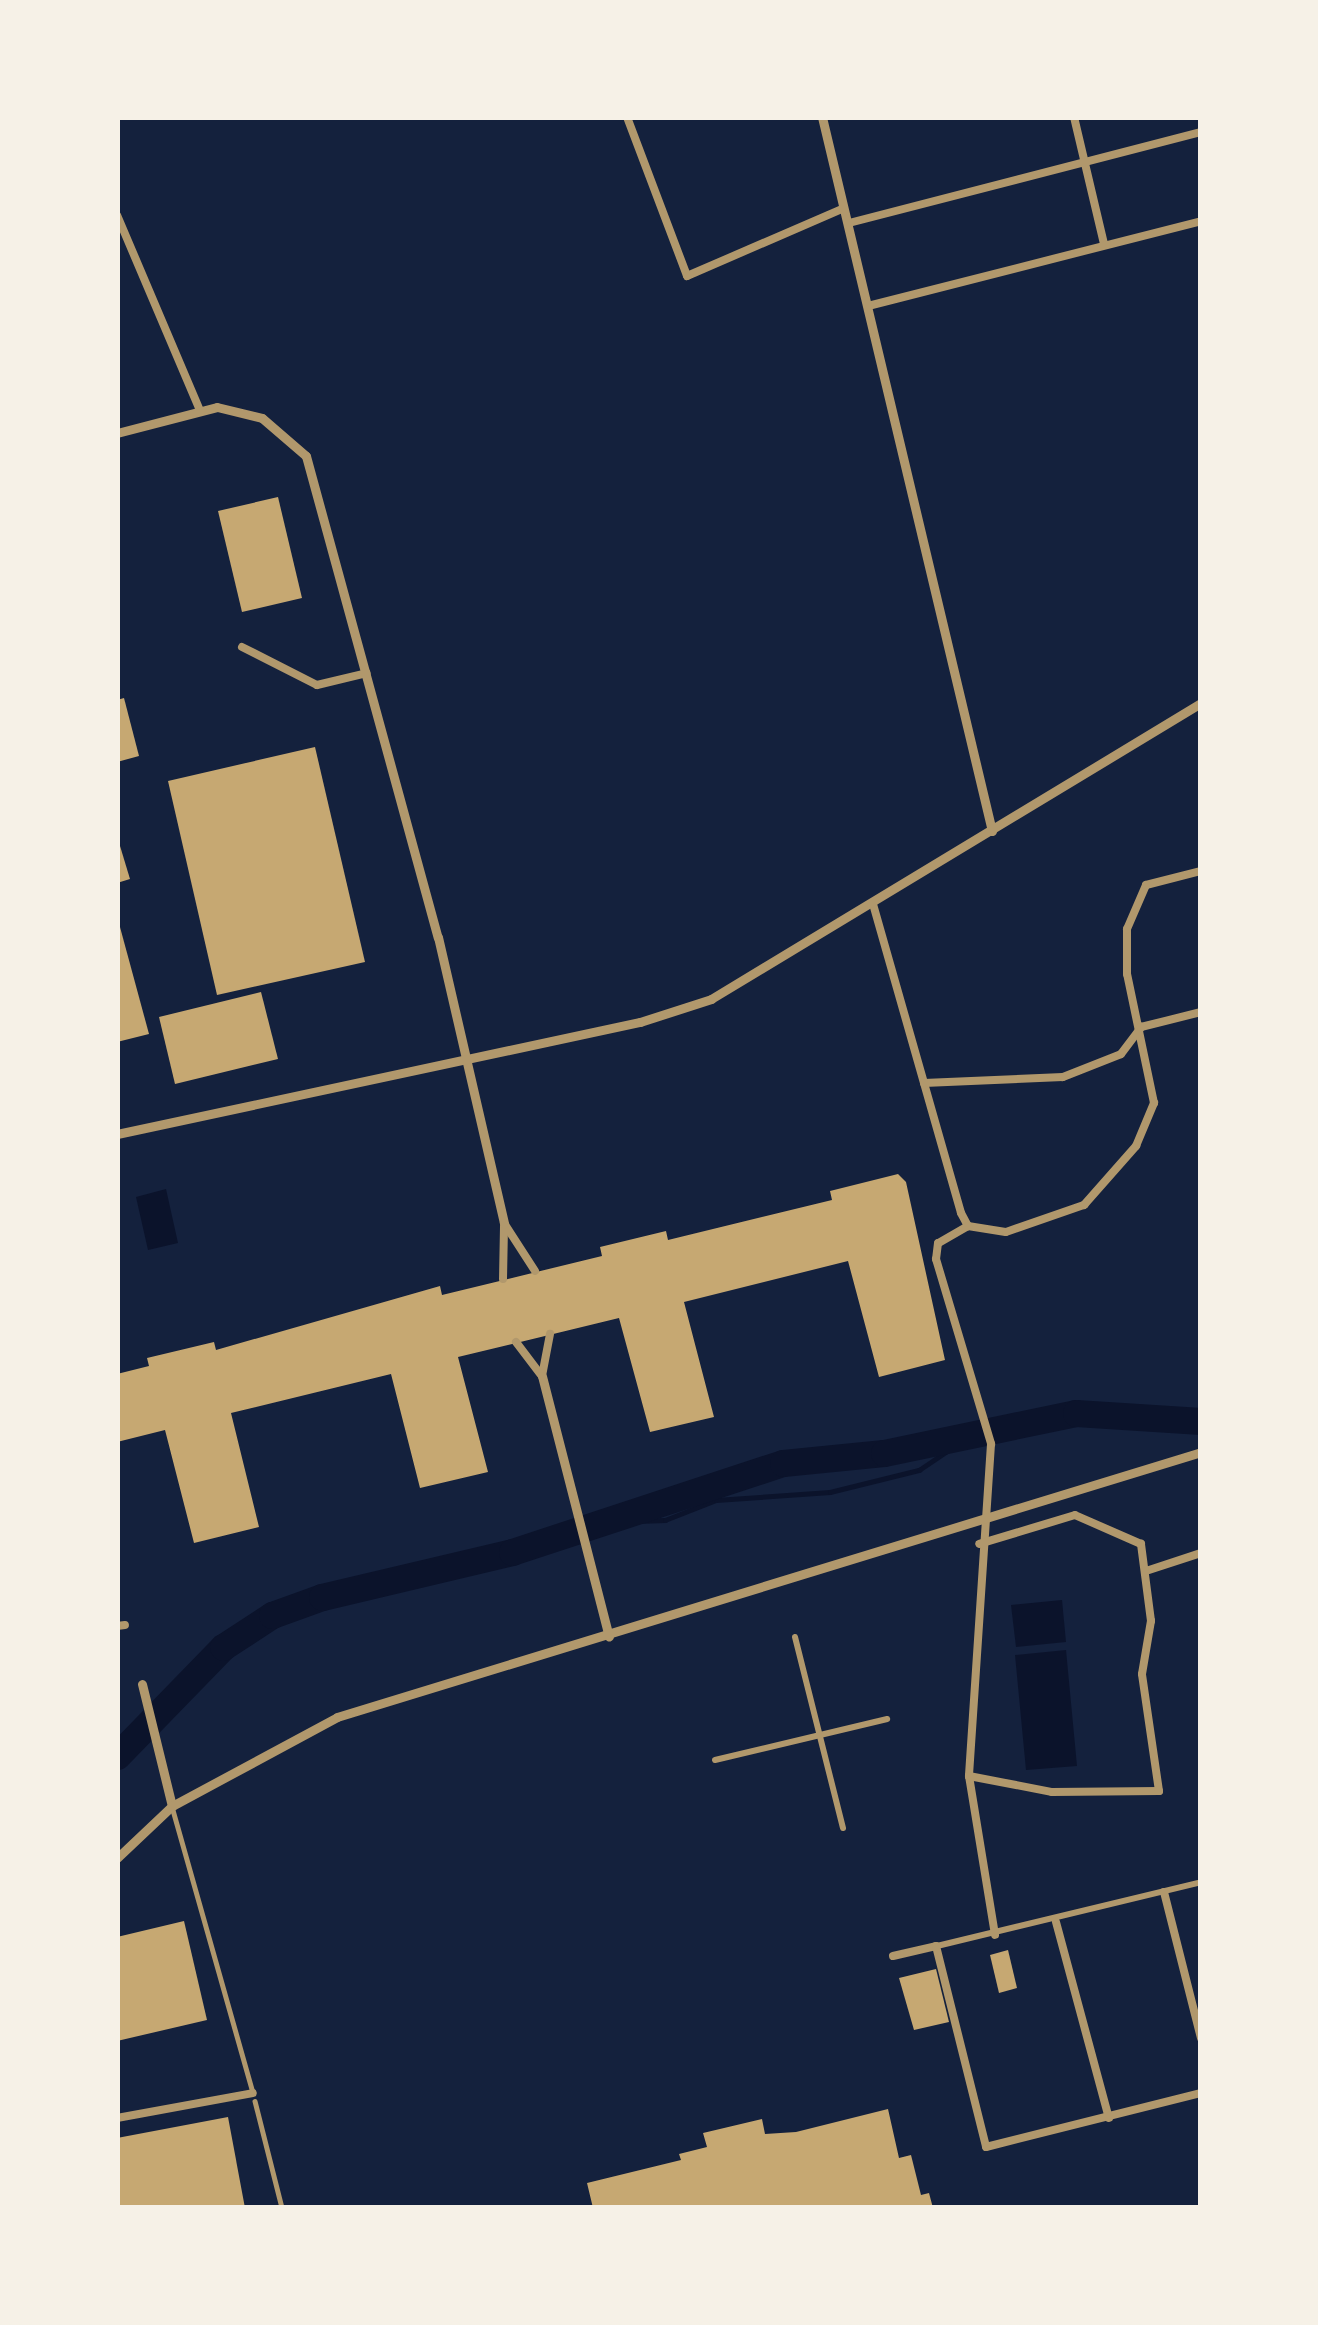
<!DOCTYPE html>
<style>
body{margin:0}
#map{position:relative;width:1318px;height:2325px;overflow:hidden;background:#14213d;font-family:"Open Sans",sans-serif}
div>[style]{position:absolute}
.water>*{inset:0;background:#0b132b}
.stream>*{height:4.5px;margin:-2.25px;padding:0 2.25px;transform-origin:2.25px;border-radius:2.25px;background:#0b132b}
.river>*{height:27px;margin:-13.5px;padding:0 13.5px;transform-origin:13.5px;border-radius:13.5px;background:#0b132b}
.building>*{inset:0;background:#c6a872}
.service>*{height:4.5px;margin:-2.25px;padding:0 2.25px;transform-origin:2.25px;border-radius:2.25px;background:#b1986c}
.pedestrian>*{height:6px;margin:-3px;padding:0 3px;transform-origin:3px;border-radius:3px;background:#b1986c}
.minor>*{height:8px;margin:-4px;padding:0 4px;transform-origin:4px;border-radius:4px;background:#b1986c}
.tertiary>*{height:9px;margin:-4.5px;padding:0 4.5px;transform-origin:4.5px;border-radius:4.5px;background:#b1986c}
span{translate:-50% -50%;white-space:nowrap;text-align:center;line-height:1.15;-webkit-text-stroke:12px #f6f1e7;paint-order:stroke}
.frame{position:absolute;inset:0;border:120px solid #f6f1e7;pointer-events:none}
</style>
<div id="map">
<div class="water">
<i style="clip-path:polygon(166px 1189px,178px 1243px,148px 1250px,136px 1197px)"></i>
<i style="clip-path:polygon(1062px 1600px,1066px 1642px,1016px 1647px,1011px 1605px)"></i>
<i style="clip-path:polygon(1066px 1650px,1077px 1766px,1026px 1770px,1015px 1655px)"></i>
</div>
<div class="stream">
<i style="left:609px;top:1522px;width:56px;rotate:-2deg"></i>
<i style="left:665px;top:1520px;width:55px;rotate:-21.4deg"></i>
<i style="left:716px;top:1500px;width:114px;rotate:-4deg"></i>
<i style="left:830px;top:1492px;width:92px;rotate:-13.9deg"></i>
<i style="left:919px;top:1470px;width:59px;rotate:-34deg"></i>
</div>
<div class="river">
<i style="left:117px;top:1756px;width:152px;rotate:-45.8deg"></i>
<i style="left:223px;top:1647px;width:59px;rotate:-33.1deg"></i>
<i style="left:272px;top:1615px;width:53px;rotate:-19.8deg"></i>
<i style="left:322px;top:1597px;width:195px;rotate:-13.3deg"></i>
<i style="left:512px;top:1552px;width:285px;rotate:-18.2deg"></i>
<i style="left:783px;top:1463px;width:101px;rotate:-5.7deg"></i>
<i style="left:884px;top:1453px;width:196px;rotate:-11.8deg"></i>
<i style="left:1076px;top:1413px;width:125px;rotate:3.7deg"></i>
</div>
<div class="building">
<i style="clip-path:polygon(278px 497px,302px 598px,242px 612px,218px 511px)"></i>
<i style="clip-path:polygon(124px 698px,139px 756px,117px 762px,117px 700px)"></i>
<i style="clip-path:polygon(315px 747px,365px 962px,217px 995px,168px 781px)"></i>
<i style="clip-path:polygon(117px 836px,130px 879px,117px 883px)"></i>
<i style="clip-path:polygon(117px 916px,149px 1034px,117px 1042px)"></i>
<i style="clip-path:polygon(261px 992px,278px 1059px,175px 1084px,159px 1017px)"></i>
<i style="clip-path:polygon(898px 1174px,906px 1182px,945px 1360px,879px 1377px,848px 1261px,684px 1302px,714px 1417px,650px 1432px,619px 1318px,458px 1357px,488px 1472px,420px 1488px,391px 1374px,231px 1413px,259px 1527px,194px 1543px,165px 1430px,117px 1442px,117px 1374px,149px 1366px,147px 1358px,214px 1342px,216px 1350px,440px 1286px,442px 1295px,602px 1256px,600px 1247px,666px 1231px,668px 1240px,832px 1200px,830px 1191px)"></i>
<i style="clip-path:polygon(184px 1921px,207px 2020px,117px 2041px,117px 1937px)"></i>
<i style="clip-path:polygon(1008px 1950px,1017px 1988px,999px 1993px,990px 1955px)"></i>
<i style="clip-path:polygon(936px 1969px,949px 2022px,914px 2030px,899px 1978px)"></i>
<i style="clip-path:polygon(888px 2109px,899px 2158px,911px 2155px,921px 2195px,929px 2193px,933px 2208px,593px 2208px,587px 2183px,681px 2160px,679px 2154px,707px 2147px,703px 2133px,762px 2119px,765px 2134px,796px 2132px)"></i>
<i style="clip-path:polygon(228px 2117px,245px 2208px,117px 2208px,117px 2138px)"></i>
</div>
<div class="service">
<i style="left:173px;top:1810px;width:294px;rotate:74.2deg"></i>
<i style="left:255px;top:2101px;width:110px;rotate:75.8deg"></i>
</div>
<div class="pedestrian">
<i style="left:795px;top:1637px;width:197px;rotate:75.9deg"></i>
<i style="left:715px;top:1760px;width:177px;rotate:-13.4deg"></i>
<i style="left:937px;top:1946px;width:272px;rotate:-13.6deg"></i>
</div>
<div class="minor">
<i style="left:627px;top:117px;width:170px;rotate:69.3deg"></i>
<i style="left:687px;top:276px;width:171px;rotate:-23.4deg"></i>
<i style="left:1074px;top:117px;width:130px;rotate:76.7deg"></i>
<i style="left:117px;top:215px;width:210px;rotate:67deg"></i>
<i style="left:849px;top:223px;width:364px;rotate:-14.5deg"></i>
<i style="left:872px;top:305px;width:340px;rotate:-14.3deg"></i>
<i style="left:242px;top:647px;width:84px;rotate:26.9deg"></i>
<i style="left:317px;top:685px;width:51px;rotate:-13.5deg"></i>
<i style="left:873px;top:904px;width:321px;rotate:74.1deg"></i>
<i style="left:961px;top:1213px;width:15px;rotate:62deg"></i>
<i style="left:968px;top:1226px;width:38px;rotate:9deg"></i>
<i style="left:1006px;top:1232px;width:83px;rotate:-19.1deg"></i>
<i style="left:1084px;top:1205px;width:79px;rotate:-48.6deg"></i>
<i style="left:1136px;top:1146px;width:47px;rotate:-67.3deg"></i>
<i style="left:1154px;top:1103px;width:132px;rotate:-101.8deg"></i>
<i style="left:1127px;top:974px;width:45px;rotate:-90deg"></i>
<i style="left:1127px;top:929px;width:48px;rotate:-66.6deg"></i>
<i style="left:1146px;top:885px;width:57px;rotate:-14.3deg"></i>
<i style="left:924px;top:1083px;width:139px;rotate:-2.5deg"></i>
<i style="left:1063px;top:1077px;width:62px;rotate:-21.6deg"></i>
<i style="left:1121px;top:1054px;width:34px;rotate:-53deg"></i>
<i style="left:1141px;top:1027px;width:62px;rotate:-14deg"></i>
<i style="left:504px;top:1223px;width:57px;rotate:57.1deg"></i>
<i style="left:968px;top:1226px;width:34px;rotate:150deg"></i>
<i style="left:938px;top:1243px;width:16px;rotate:97deg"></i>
<i style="left:936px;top:1259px;width:193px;rotate:73.4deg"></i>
<i style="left:991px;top:1444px;width:333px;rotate:93.8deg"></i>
<i style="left:969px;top:1776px;width:161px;rotate:80.7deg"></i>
<i style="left:503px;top:1279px;width:53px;rotate:-88.9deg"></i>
<i style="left:516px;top:1342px;width:41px;rotate:52.9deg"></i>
<i style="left:542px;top:1376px;width:43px;rotate:-79.2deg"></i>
<i style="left:1149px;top:1570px;width:55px;rotate:-18.1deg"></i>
<i style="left:117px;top:1626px;width:8px;rotate:-7deg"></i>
<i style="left:969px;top:1776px;width:85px;rotate:10.9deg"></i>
<i style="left:1052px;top:1792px;width:107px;rotate:-0.5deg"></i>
<i style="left:1159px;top:1791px;width:118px;rotate:-98.3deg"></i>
<i style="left:1142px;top:1674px;width:54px;rotate:-80.4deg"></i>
<i style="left:1151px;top:1621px;width:78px;rotate:-97.4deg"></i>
<i style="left:1141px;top:1544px;width:72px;rotate:-156.3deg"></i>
<i style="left:1075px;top:1515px;width:100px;rotate:163.2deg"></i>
<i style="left:1164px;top:1892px;width:151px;rotate:75.8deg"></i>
<i style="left:1056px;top:1922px;width:203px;rotate:74.9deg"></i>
<i style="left:893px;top:1956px;width:44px;rotate:-13.1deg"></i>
<i style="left:936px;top:1946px;width:207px;rotate:76deg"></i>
<i style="left:986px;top:2147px;width:222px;rotate:-14.1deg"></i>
<i style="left:117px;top:2118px;width:138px;rotate:-10.4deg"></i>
</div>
<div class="tertiary">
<i style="left:822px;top:117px;width:734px;rotate:76.61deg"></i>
<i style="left:117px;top:433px;width:103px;rotate:-14.6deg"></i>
<i style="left:217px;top:407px;width:46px;rotate:13.7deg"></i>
<i style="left:262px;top:418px;width:58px;rotate:40.8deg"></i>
<i style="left:306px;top:456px;width:499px;rotate:74.7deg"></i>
<i style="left:438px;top:937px;width:294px;rotate:77deg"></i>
<i style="left:117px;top:1134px;width:535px;rotate:-12.09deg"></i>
<i style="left:640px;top:1022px;width:75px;rotate:-17.9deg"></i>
<i style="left:711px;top:999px;width:572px;rotate:-31.14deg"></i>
<i style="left:542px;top:1376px;width:269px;rotate:75.6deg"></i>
<i style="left:142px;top:1684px;width:126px;rotate:76.2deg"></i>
<i style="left:117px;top:1858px;width:76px;rotate:-43.4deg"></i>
<i style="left:172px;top:1806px;width:187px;rotate:-28.3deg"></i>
<i style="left:337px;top:1717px;width:904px;rotate:-17.05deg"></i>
</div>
<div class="frame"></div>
</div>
